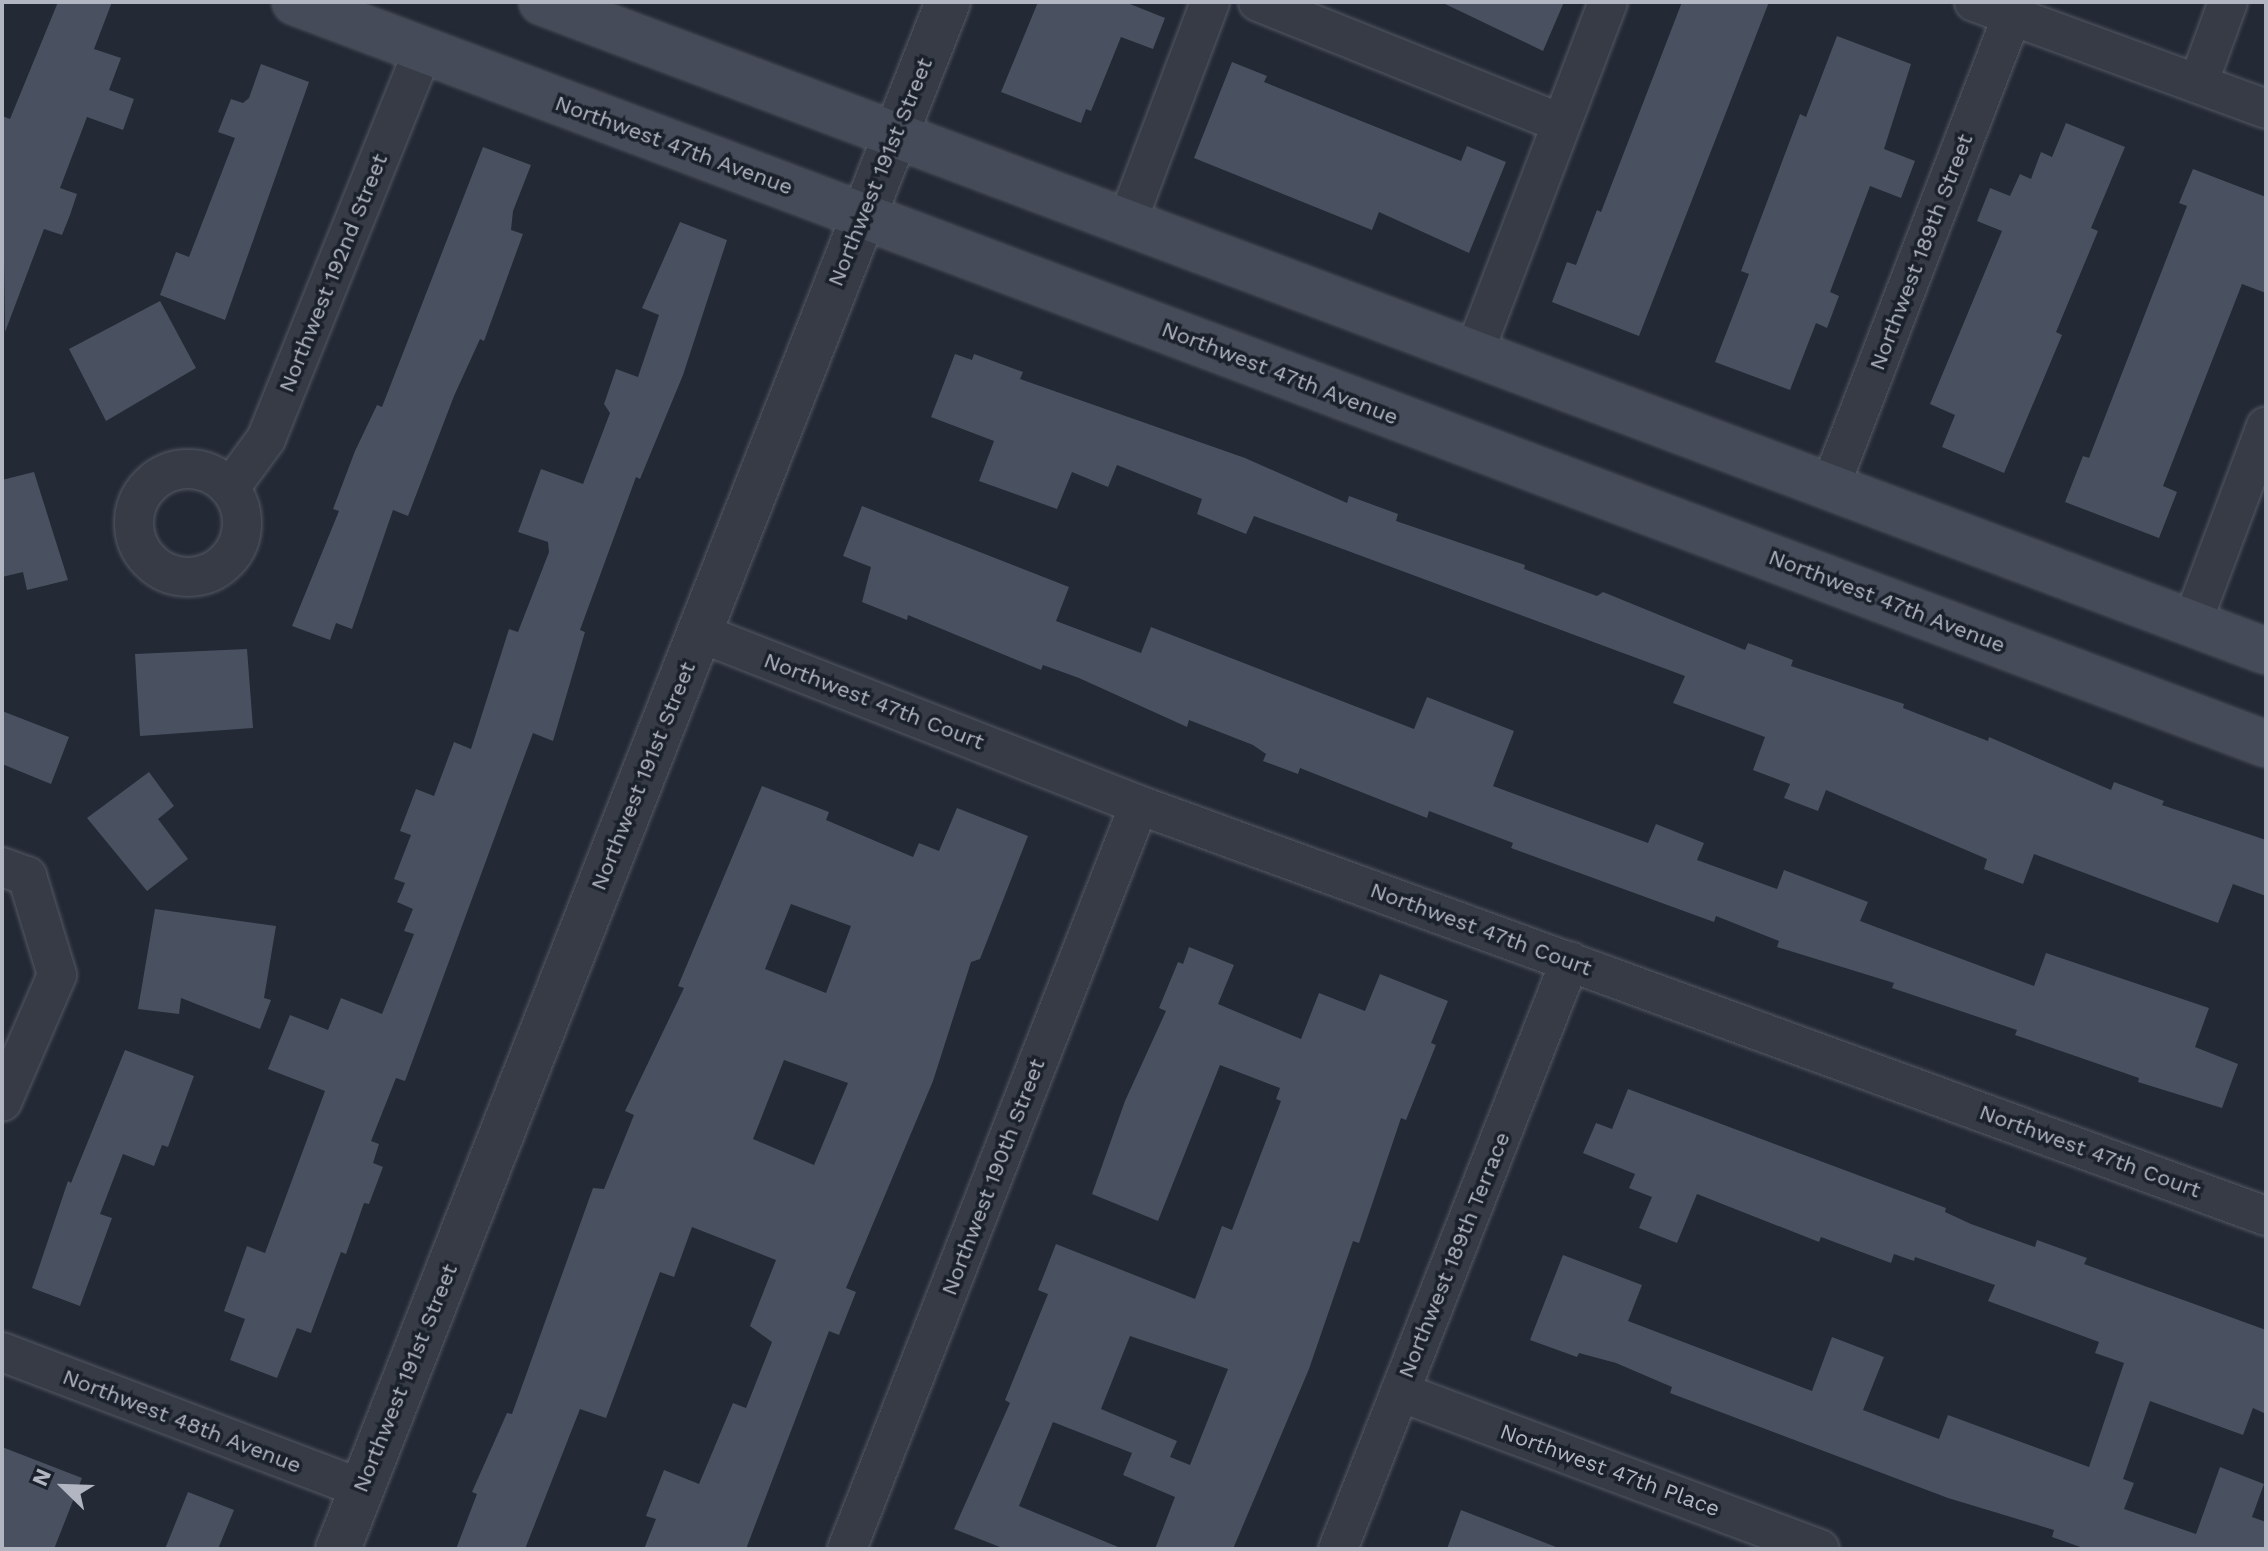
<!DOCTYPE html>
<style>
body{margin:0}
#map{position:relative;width:2268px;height:1551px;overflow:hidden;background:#232935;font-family:"Work Sans",sans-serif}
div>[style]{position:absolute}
.building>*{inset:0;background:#49505f}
.roads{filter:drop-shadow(0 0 2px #545964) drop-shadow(0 0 2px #545964)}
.minor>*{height:38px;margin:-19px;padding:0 19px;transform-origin:19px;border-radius:19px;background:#363b46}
.minor>.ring{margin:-19px;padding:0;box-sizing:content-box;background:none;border:38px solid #363b46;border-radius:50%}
.tertiary>*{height:44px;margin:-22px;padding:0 22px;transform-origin:22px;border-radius:22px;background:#363b46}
.secondary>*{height:44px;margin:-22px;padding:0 22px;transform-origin:22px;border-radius:22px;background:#454b58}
span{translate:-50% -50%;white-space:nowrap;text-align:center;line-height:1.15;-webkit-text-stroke:7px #1b212b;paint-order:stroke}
.street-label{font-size:22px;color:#b1b6c2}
.frame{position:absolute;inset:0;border:4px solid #b1b6c2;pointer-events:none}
.north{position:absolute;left:24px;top:1447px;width:80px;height:80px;-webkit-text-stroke:6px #1b212b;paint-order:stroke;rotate:293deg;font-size:22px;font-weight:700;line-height:32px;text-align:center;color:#b1b6c2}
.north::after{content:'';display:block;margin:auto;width:28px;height:36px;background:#b1b6c2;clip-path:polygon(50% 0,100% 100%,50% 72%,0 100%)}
</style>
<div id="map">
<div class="building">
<i style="clip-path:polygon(58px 2px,112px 2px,94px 49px,121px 58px,109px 90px,134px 99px,123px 130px,87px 117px,60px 188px,77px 194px,70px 215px,62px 235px,44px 229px,5px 332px,2px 116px,10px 119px)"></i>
<i style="clip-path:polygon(1038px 2px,1125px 2px,1165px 18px,1153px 49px,1121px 37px,1091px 111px,1086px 109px,1081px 123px,1001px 92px)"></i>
<i style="clip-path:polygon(1441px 2px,1564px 2px,1543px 51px)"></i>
<i style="clip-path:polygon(1682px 2px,1769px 2px,1639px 336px,1552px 302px,1567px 262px,1576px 265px,1597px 210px,1601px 212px)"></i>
<i style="clip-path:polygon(1837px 36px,1911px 64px,1884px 149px,1915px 161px,1901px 198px,1870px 186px,1830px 292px,1839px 296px,1827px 328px,1816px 323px,1790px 390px,1715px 362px,1749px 274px,1741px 271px,1800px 114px,1806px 117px)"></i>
<i style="clip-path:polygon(1232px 62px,1267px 76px,1264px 82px,1461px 161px,1467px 146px,1506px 162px,1469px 253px,1379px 212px,1372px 230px,1194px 158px)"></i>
<i style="clip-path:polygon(261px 64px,309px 82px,225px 320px,160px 295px,176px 252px,189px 257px,235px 138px,218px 132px,231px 99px,243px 103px,249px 98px)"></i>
<i style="clip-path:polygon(2066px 123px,2125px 147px,2091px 228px,2098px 231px,2056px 332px,2062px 335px,2004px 473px,1942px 447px,1955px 415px,1930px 404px,2002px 231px,1977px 221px,1990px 188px,2010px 196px,2020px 174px,2031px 179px,2041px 152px,2052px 157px)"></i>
<i style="clip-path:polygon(483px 147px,531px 165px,513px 211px,511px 230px,523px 234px,484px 341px,480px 339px,454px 396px,408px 516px,393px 510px,352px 629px,336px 623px,330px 640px,292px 626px,339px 511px,333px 509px,355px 451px,377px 405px,382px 407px)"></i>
<i style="clip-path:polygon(2193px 169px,2266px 197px,2266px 293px,2242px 284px,2163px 486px,2177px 492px,2159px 538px,2065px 502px,2083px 456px,2089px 458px,2187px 206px,2179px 203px)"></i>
<i style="clip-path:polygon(680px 222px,727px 240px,683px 375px,640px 479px,636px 477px,580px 630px,585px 632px,553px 741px,533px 733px,405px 1081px,396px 1078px,371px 1141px,379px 1144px,373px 1163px,383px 1167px,369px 1204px,364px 1203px,346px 1254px,341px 1252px,311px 1333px,297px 1328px,277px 1378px,230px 1360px,245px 1319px,224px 1311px,247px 1246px,265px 1253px,325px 1091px,268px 1069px,290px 1015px,328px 1030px,341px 998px,382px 1014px,414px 934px,404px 931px,413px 909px,397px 902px,405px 883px,394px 879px,411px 835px,400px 831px,416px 789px,434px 796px,454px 742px,471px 749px,509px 629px,518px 632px,549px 552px,548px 542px,518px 532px,541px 469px,583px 484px,610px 413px,604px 404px,616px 369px,638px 377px,659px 315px,642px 308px)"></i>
<i style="clip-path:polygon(160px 301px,196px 368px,106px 421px,69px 349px)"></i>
<i style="clip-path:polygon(955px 354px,972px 360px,974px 354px,1023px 372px,1020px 379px,1245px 458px,1347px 503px,1349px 496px,1398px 514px,1396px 521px,1525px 565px,1524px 569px,1597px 596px,1603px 592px,1745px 650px,1748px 643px,1793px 660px,1791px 666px,1904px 704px,1903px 708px,1988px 741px,1989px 737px,2111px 790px,2114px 782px,2164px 801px,2162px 805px,2266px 840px,2266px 896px,2233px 884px,2218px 923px,2034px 854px,2023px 884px,1984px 869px,1987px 859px,1826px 790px,1818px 811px,1784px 798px,1790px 784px,1753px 770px,1765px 737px,1673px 703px,1685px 676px,1254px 516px,1246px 534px,1197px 514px,1202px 499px,1117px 465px,1108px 487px,1072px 472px,1057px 509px,979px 481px,994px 441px,931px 417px)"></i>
<i style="clip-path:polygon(34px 472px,68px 580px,27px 590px,23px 572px,2px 577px,2px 480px)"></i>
<i style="clip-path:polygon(862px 506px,1069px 587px,1056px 621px,1141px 653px,1151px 627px,1414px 729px,1427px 697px,1514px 731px,1493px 786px,1648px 843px,1656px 824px,1704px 843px,1697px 860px,1777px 889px,1784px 870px,1868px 902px,1860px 921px,2034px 986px,2046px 953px,2209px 1008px,2195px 1047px,2238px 1064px,2222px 1108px,2138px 1082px,2139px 1078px,2015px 1035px,2017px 1030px,1892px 988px,1894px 983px,1777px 947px,1779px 941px,1716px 916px,1714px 922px,1511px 848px,1513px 843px,1429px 811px,1427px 818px,1300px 768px,1298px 774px,1263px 761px,1266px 754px,1253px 745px,1189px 720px,1187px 727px,1079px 678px,1043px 665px,1041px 670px,908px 615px,907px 620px,862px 602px,871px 567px,843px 556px)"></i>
<i style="clip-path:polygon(247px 649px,253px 728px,140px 736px,135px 654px)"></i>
<i style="clip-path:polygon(2px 711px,69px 737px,51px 784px,2px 764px)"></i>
<i style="clip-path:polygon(149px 772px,174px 806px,158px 819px,188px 859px,147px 891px,87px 818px)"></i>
<i style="clip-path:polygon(evenodd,762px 786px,829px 812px,826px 820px,913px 857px,919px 843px,939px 851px,957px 808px,1028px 836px,980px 959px,971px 962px,933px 1081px,846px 1288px,856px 1292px,839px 1335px,829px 1331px,746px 1549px,644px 1549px,656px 1519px,646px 1516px,664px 1470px,699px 1484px,733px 1403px,746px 1408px,772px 1342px,750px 1326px,776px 1260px,692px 1227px,674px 1277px,660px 1272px,606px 1418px,580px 1409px,525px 1549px,456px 1549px,477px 1494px,472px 1492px,507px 1413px,512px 1414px,593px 1188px,604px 1189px,634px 1115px,625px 1111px,684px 988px,678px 986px,762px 786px,791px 904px,851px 926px,826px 993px,765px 969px,791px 904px,762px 786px,784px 1060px,848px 1083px,814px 1165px,753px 1139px,784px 1060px)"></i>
<i style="clip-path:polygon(155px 909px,276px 926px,264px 998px,271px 1000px,260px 1029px,181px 998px,179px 1014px,138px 1009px)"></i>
<i style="clip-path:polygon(evenodd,1189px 947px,1234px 965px,1218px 1004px,1301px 1039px,1319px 993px,1365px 1011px,1380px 974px,1448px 1001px,1431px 1043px,1436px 1045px,1406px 1120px,1401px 1118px,1359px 1243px,1353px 1241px,1309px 1369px,1233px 1549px,1155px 1549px,1175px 1497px,1123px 1475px,1132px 1453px,1053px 1422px,1019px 1506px,1123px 1549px,1005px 1549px,954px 1529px,1010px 1403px,1005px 1400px,1048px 1294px,1038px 1290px,1056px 1244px,1195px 1299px,1222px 1226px,1232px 1230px,1281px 1101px,1276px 1099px,1280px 1088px,1220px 1065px,1158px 1221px,1092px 1194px,1125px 1101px,1166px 1011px,1159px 1008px,1178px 962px,1183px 964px,1189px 947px,1130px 1336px,1228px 1369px,1190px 1465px,1170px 1457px,1177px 1441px,1101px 1409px,1130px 1336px)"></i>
<i style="clip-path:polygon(125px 1050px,194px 1076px,168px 1147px,162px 1145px,154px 1166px,123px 1154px,100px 1214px,112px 1218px,80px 1306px,32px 1288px,68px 1181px,71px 1183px)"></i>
<i style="clip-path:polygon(1628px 1089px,1946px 1208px,1945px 1212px,1971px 1224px,2035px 1247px,2037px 1240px,2087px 1258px,2084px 1264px,2266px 1330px,2266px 1414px,2253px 1408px,2243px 1435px,2150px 1401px,2123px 1479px,2134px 1483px,2124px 1509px,2196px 1534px,2220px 1467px,2264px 1484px,2252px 1517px,2266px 1522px,2266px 1549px,2086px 1549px,2052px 1537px,2054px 1530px,1948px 1498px,1670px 1393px,1672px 1387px,1616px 1363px,1579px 1353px,1577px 1357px,1530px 1340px,1563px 1255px,1642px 1285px,1628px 1321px,1812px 1391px,1832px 1337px,1884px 1357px,1863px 1410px,1939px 1439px,1948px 1415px,2089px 1467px,2124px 1363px,2095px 1353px,2099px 1342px,1988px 1301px,1995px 1285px,1915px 1257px,1914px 1261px,1894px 1254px,1891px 1263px,1821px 1237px,1819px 1242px,1697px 1194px,1677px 1243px,1639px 1228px,1652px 1197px,1629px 1188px,1635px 1174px,1583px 1153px,1596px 1123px,1612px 1129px)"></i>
<i style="clip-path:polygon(2px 1447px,82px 1478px,54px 1549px,2px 1549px)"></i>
<i style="clip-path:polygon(188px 1492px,234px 1510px,218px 1549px,165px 1549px)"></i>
<i style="clip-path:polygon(1461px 1510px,1556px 1547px,1555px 1549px,1447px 1549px)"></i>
</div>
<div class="roads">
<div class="minor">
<i style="left:1258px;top:2px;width:326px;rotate:21.8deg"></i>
<i style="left:1974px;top:2px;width:311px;rotate:20.1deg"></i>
<i style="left:2198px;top:84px;width:87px;rotate:-69.9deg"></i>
<i style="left:1127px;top:222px;width:235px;rotate:-69.3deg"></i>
<i style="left:1474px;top:353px;width:376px;rotate:-69.1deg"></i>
<i class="ring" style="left:134px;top:469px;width:70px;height:70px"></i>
<i style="left:1830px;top:487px;width:505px;rotate:-68.87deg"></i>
<i style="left:230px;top:488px;width:61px;rotate:-53.7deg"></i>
<i style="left:266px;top:439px;width:419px;rotate:-68deg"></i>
<i style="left:2192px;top:623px;width:210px;rotate:-69.4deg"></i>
<i style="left:700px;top:633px;width:471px;rotate:21.4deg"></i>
<i style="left:1139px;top:805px;width:1200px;rotate:20.04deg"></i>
<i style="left:2px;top:867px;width:27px;rotate:20deg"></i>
<i style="left:27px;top:876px;width:103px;rotate:73.1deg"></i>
<i style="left:57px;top:975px;width:138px;rotate:113.4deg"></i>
<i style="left:2px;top:1352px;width:385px;rotate:20.8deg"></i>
<i style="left:1400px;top:1392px;width:448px;rotate:20.5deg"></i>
<i style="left:847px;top:1549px;width:799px;rotate:-68.57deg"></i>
<i style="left:1338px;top:1549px;width:632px;rotate:-68.47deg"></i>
</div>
<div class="tertiary">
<i style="left:338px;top:1549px;width:1663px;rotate:-68.48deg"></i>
</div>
<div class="secondary">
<i style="left:295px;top:2px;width:2106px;rotate:20.63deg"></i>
<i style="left:542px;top:2px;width:1842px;rotate:20.63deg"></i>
</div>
</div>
<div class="street-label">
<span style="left:674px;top:145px;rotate:20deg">Northwest 47th Avenue</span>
<span style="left:880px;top:172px;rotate:-68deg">Northwest 191st Street</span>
<span style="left:1921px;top:252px;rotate:-69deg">Northwest 189th Street</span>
<span style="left:333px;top:273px;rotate:-68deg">Northwest 192nd Street</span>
<span style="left:1280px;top:373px;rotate:21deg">Northwest 47th Avenue</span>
<span style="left:1887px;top:601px;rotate:21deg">Northwest 47th Avenue</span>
<span style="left:874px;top:701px;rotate:21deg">Northwest 47th Court</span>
<span style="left:643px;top:776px;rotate:-68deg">Northwest 191st Street</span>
<span style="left:1481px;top:929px;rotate:20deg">Northwest 47th Court</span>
<span style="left:2090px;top:1151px;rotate:20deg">Northwest 47th Court</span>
<span style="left:993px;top:1177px;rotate:-69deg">Northwest 190th Street</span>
<span style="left:1454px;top:1255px;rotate:-68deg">Northwest 189th Terrace</span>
<span style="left:405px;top:1378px;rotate:-68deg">Northwest 191st Street</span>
<span style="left:182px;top:1421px;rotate:21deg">Northwest 48th Avenue</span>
<span style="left:1610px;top:1470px;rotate:20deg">Northwest 47th Place</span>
</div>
<div class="frame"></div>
<div class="north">N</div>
</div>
